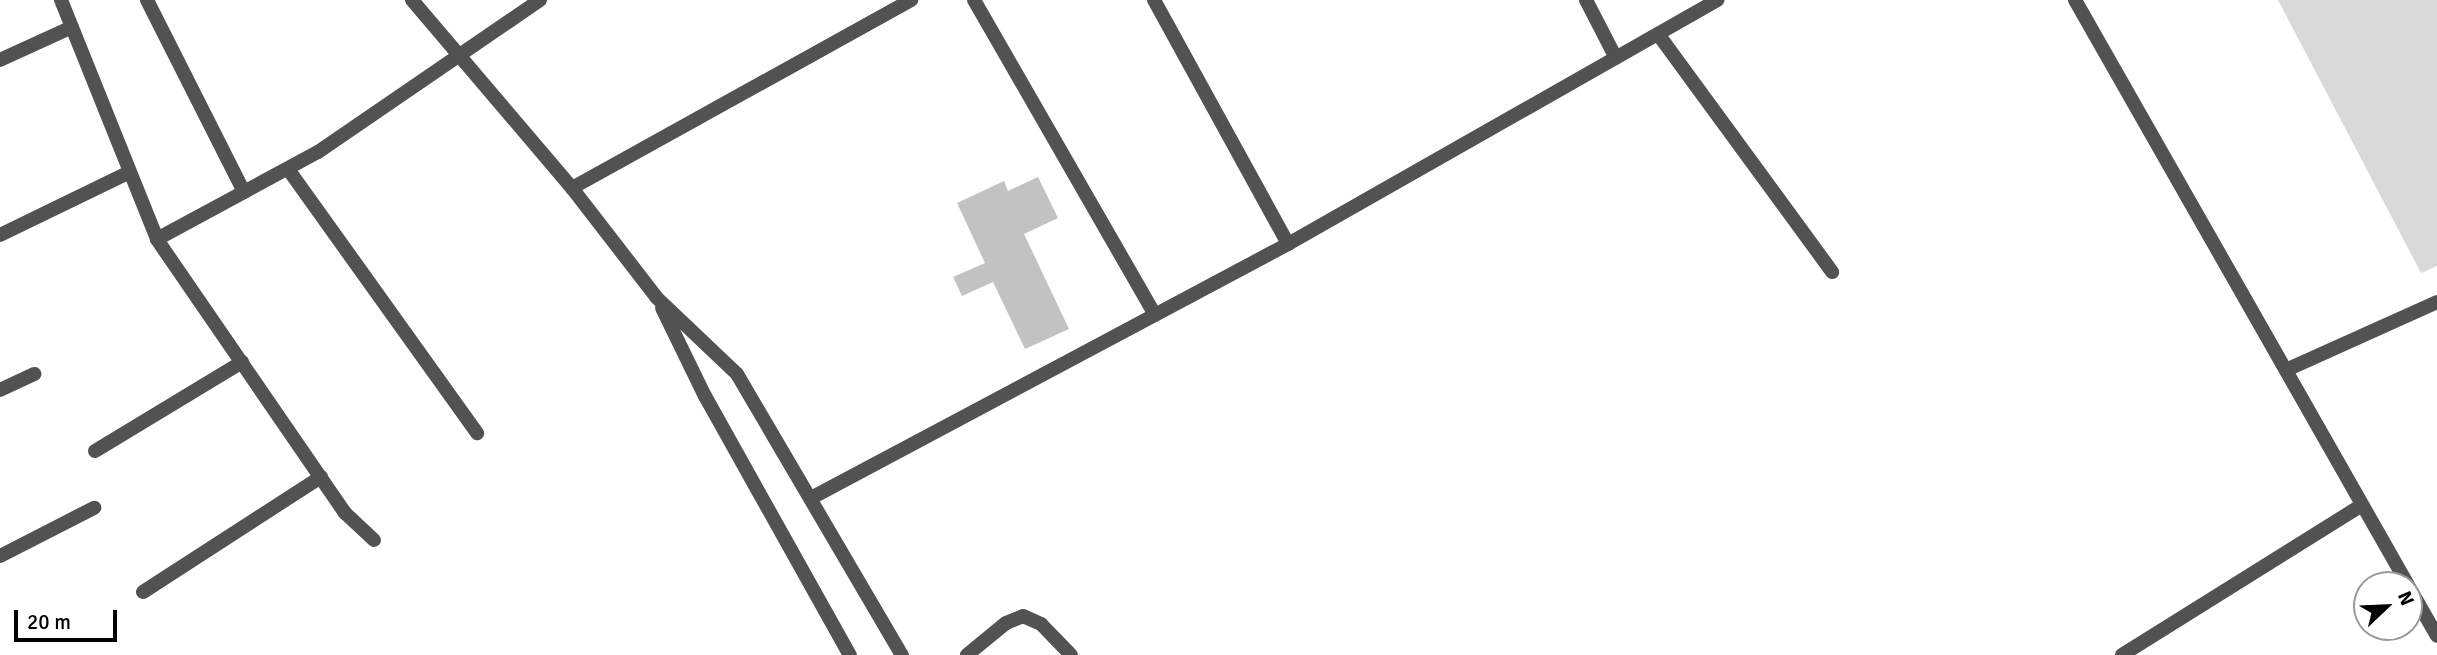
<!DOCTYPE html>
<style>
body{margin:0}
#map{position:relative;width:2437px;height:655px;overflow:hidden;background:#fff;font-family:Signika,sans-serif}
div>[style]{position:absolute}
.green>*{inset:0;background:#d9d9d9}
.building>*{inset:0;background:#c2c2c2}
.minor>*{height:14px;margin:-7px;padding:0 7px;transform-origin:7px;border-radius:7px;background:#525252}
.tertiary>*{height:14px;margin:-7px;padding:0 7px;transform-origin:7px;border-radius:7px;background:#525252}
span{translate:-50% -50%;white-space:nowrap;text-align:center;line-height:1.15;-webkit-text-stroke:7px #fff;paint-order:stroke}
.north{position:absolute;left:2353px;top:571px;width:70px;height:70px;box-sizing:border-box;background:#fff;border:2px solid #999;border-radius:50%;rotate:67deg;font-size:19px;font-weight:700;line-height:28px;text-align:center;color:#000}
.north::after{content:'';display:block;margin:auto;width:24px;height:32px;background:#000;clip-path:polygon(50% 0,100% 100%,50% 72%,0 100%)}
.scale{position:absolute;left:14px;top:610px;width:103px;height:32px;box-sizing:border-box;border:4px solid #000;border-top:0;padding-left:9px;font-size:21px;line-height:24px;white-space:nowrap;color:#000;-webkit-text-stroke:5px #fff;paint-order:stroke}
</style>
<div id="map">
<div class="green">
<i style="clip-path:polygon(2278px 0,2437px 0,2437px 266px,2421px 273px)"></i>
</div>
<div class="building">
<i style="clip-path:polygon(1038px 177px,1058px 218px,1024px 234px,1069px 329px,1025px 349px,993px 282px,962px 296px,953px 277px,985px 263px,957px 203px,1004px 181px,1008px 191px)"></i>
</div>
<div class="minor">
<i style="left:61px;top:0;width:258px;rotate:68.1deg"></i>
<i style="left:147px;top:0;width:215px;rotate:63.2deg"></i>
<i style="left:974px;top:0;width:363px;rotate:60.1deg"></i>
<i style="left:1154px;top:0;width:278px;rotate:61.2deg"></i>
<i style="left:1586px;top:0;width:65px;rotate:62.7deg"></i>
<i style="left:2075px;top:0;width:673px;rotate:60.35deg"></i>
<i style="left:1658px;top:34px;width:295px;rotate:53.8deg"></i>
<i style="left:0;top:60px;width:79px;rotate:-24.6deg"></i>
<i style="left:288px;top:169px;width:325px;rotate:54.4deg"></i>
<i style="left:572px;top:188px;width:388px;rotate:-29deg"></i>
<i style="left:0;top:235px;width:144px;rotate:-25.9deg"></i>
<i style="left:2286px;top:370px;width:166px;rotate:-24.2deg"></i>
<i style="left:0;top:390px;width:38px;rotate:-25deg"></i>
<i style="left:95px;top:451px;width:172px;rotate:-31.2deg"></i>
<i style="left:813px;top:497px;width:538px;rotate:-28.04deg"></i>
<i style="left:1288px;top:244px;width:494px;rotate:-29.6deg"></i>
<i style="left:374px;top:540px;width:40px;rotate:-137deg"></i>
<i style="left:345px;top:513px;width:332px;rotate:-124.5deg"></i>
<i style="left:157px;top:239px;width:183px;rotate:-28.4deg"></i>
<i style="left:318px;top:152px;width:269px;rotate:-34.4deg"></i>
<i style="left:0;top:556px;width:106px;rotate:-27.1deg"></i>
<i style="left:2409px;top:587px;width:56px;rotate:60.3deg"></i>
<i style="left:143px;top:592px;width:212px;rotate:-32.9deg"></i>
<i style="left:967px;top:655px;width:50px;rotate:-39.4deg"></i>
<i style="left:1006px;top:623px;width:18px;rotate:-22deg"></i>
<i style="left:1023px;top:616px;width:20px;rotate:24deg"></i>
<i style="left:1041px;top:624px;width:43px;rotate:45.9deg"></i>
<i style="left:2122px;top:655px;width:283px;rotate:-32deg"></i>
</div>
<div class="tertiary">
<i style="left:412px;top:0;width:247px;rotate:49.6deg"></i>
<i style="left:572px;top:188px;width:139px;rotate:52.3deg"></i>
<i style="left:657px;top:298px;width:110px;rotate:43.5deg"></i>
<i style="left:737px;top:374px;width:326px;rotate:59.6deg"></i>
<i style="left:662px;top:308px;width:98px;rotate:64deg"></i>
<i style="left:705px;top:396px;width:297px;rotate:60.8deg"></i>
</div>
<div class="north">N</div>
<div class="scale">20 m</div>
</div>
